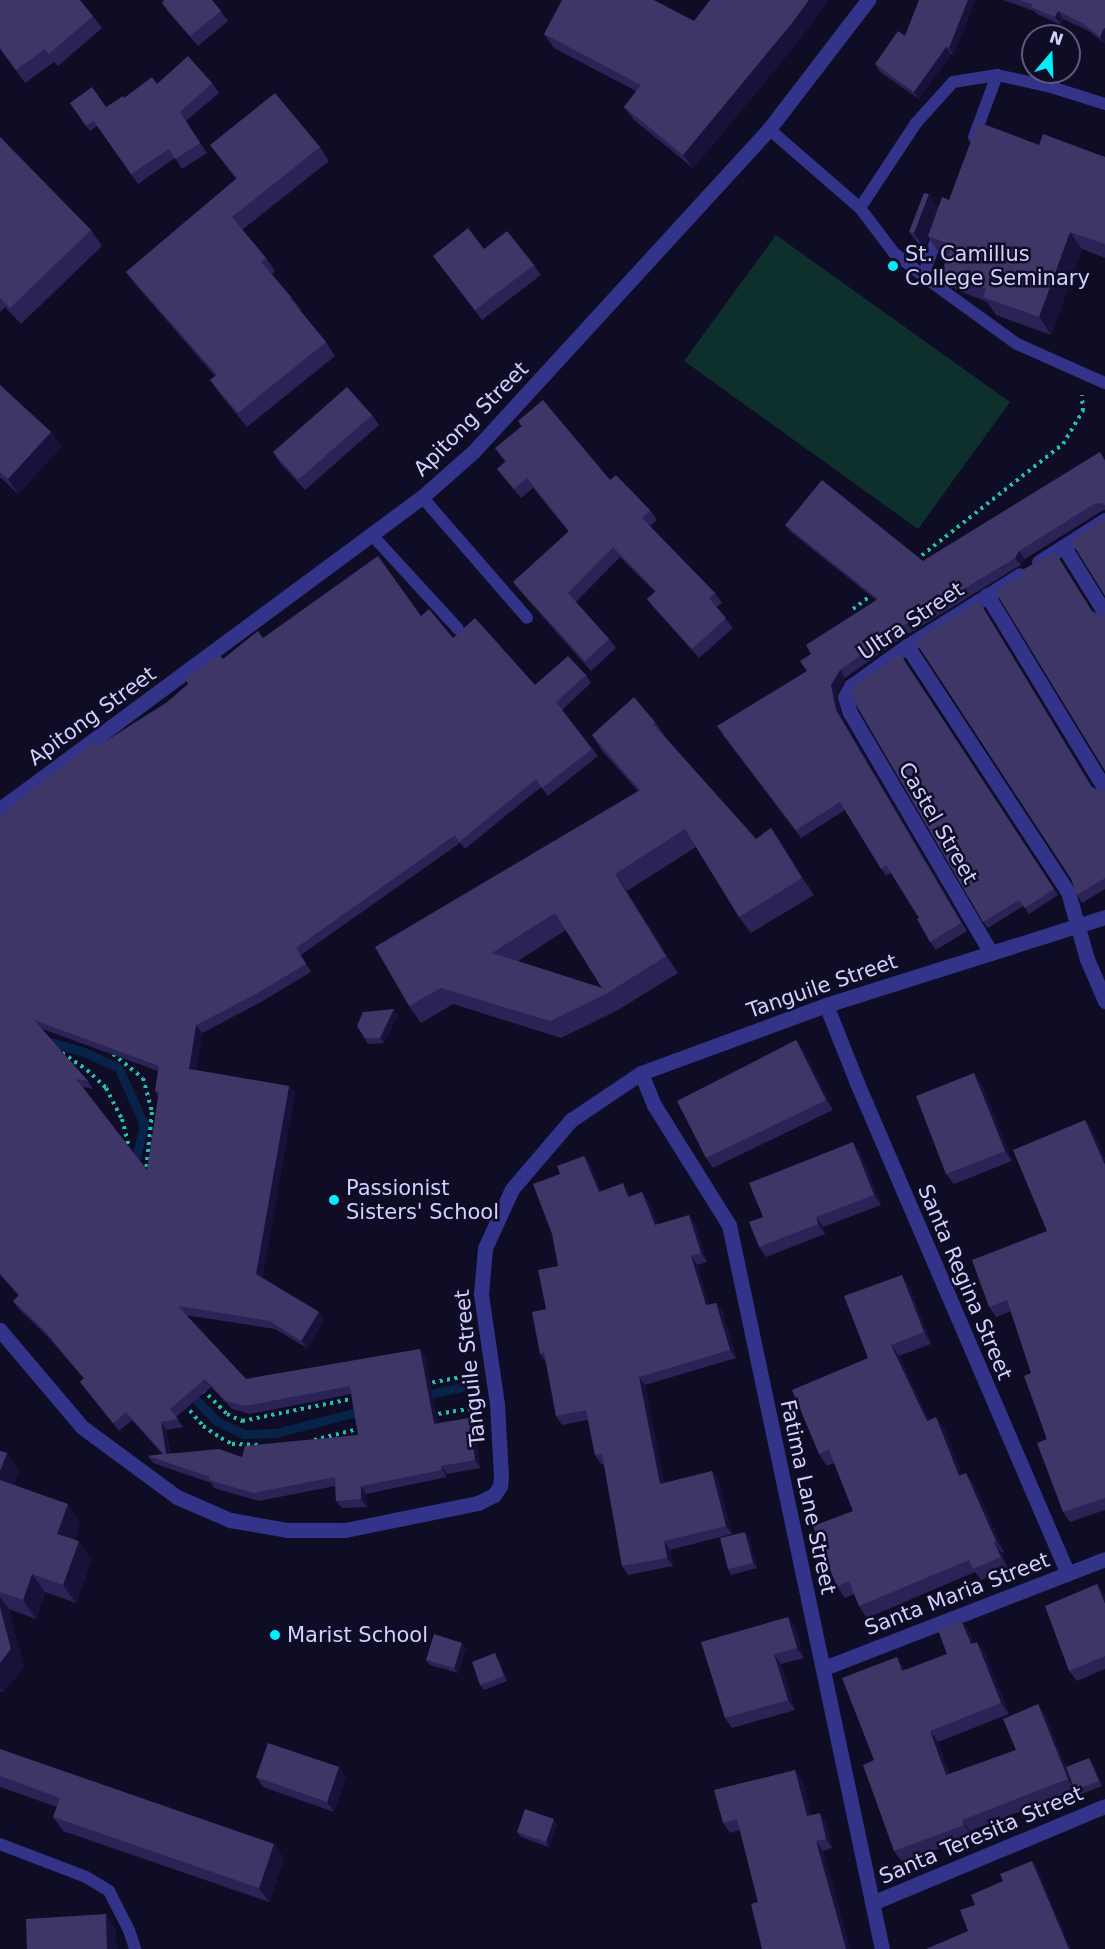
<!DOCTYPE html>
<style>
body{margin:0}
#map{position:relative;width:1105px;height:1949px;overflow:hidden;background:#0f0c25;font-family:"DejaVu Sans",sans-serif}
div>[style]{position:absolute}
.green>*{inset:0;background:#0e302d}
.stream>*{height:9px;margin:-4.5px;padding:0 4.5px;transform-origin:4.5px;border-radius:4.5px;background:#07234a}
.path>*{height:4px;margin-top:-2px;transform-origin:0;background:repeating-linear-gradient(90deg,#22c1af 0 3px,transparent 0 7.5px)}
.lane>*{height:12px;margin:-6px;padding:0 6px;transform-origin:6px;border-radius:6px;background:#323389}
.street>*{height:15px;margin:-7.5px;padding:0 7.5px;transform-origin:7.5px;border-radius:7.5px;background:#323389}
.wall>*{inset:0;background:#2b2355}
.shaded-wall>*{inset:0;background:#18123a}
.building>*{inset:0;background:#3d3667}
.dots>*{width:16px;height:16px;translate:-50% -50%;box-sizing:border-box;border:3px solid #0f0c25;border-radius:50%}
span{translate:-50% -50%;white-space:nowrap;text-align:center;line-height:1.15;-webkit-text-stroke:5px #0f0c25;paint-order:stroke}
.poi-label{font-size:21px;color:#d3d0ff}
.left{translate:0 -50%;text-align:left}
.street-label{font-size:21px;color:#d3d0ff}
.north{position:absolute;left:1021px;top:24px;width:60px;height:60px;box-sizing:border-box;background:#0f0c25;border:2px solid #5d5a7c;border-radius:50%;rotate:19deg;font-size:16px;font-weight:700;line-height:24px;text-align:center;color:#d3d0ff}
.north::after{content:'';display:block;margin:auto;width:21px;height:27px;background:#00effb;clip-path:polygon(50% 0,100% 100%,50% 72%,0 100%)}
</style>
<div id="map">
<div class="green">
<i style="clip-path:polygon(776px 235px,1010px 402px,918px 529px,684px 361px)"></i>
</div>
<div class="stream">
<i style="left:44px;top:1040px;width:42px;rotate:16.7deg"></i>
<i style="left:84px;top:1052px;width:37px;rotate:24deg"></i>
<i style="left:118px;top:1067px;width:63px;rotate:65.5deg"></i>
<i style="left:144px;top:1124px;width:43px;rotate:103.4deg"></i>
<i style="left:187px;top:1391px;width:42px;rotate:45deg"></i>
<i style="left:217px;top:1421px;width:30px;rotate:26deg"></i>
<i style="left:244px;top:1434px;width:32px;rotate:-2deg"></i>
<i style="left:276px;top:1433px;width:92px;rotate:-14.5deg"></i>
<i style="left:422px;top:1396px;width:44px;rotate:-13.1deg"></i>
</div>
<div class="path">
<i style="left:916px;top:560px;width:187px;rotate:-38.3deg"></i>
<i style="left:1063px;top:444px;width:39px;rotate:-59deg"></i>
<i style="left:1083px;top:411px;width:16px;rotate:-94deg"></i>
<i style="left:853px;top:609px;width:25px;rotate:-37deg"></i>
<i style="left:62px;top:1053px;width:30px;rotate:34deg"></i>
<i style="left:87px;top:1070px;width:26px;rotate:43deg"></i>
<i style="left:106px;top:1088px;width:35px;rotate:63deg"></i>
<i style="left:122px;top:1119px;width:30px;rotate:76deg"></i>
<i style="left:113px;top:1054px;width:38px;rotate:39deg"></i>
<i style="left:143px;top:1078px;width:35px;rotate:75deg"></i>
<i style="left:152px;top:1112px;width:59px;rotate:95.8deg"></i>
<i style="left:425px;top:1384px;width:47px;rotate:-11.1deg"></i>
<i style="left:203px;top:1390px;width:34px;rotate:45deg"></i>
<i style="left:227px;top:1414px;width:17px;rotate:25deg"></i>
<i style="left:242px;top:1421px;width:116px;rotate:-11.4deg"></i>
<i style="left:185px;top:1405px;width:28px;rotate:49deg"></i>
<i style="left:203px;top:1426px;width:22px;rotate:34deg"></i>
<i style="left:221px;top:1438px;width:13px;rotate:29deg"></i>
<i style="left:232px;top:1444px;width:27px;rotate:2deg"></i>
<i style="left:431px;top:1415px;width:44px;rotate:-9.2deg"></i>
<i style="left:314px;top:1440px;width:49px;rotate:-14deg"></i>
</div>
<div class="lane">
<i style="left:769px;top:129px;width:121px;rotate:41deg"></i>
<i style="left:860px;top:208px;width:56px;rotate:52.9deg"></i>
<i style="left:894px;top:253px;width:37px;rotate:38deg"></i>
<i style="left:923px;top:276px;width:116px;rotate:35.9deg"></i>
<i style="left:1017px;top:344px;width:96px;rotate:23.9deg"></i>
<i style="left:974px;top:137px;width:66px;rotate:-69.6deg"></i>
<i style="left:860px;top:208px;width:102px;rotate:-56.6deg"></i>
<i style="left:916px;top:123px;width:55px;rotate:-47.9deg"></i>
<i style="left:953px;top:82px;width:45px;rotate:-9deg"></i>
<i style="left:997px;top:75px;width:55px;rotate:12.5deg"></i>
<i style="left:1051px;top:87px;width:57px;rotate:17.5deg"></i>
<i style="left:923px;top:276px;width:47px;rotate:-70deg"></i>
<i style="left:422px;top:497px;width:160px;rotate:49deg"></i>
<i style="left:372px;top:535px;width:127px;rotate:47.5deg"></i>
<i style="left:0;top:1844px;width:92px;rotate:21deg"></i>
<i style="left:86px;top:1877px;width:27px;rotate:31deg"></i>
<i style="left:109px;top:1891px;width:44px;rotate:62.9deg"></i>
<i style="left:129px;top:1930px;width:20px;rotate:72deg"></i>
</div>
<div class="street">
<i style="left:1064px;top:547px;width:78px;rotate:58.2deg"></i>
<i style="left:1039px;top:562px;width:78px;rotate:-32.5deg"></i>
<i style="left:987px;top:595px;width:227px;rotate:58.7deg"></i>
<i style="left:907px;top:646px;width:294px;rotate:56.8deg"></i>
<i style="left:1068px;top:892px;width:70px;rotate:74.2deg"></i>
<i style="left:1087px;top:959px;width:46px;rotate:66.8deg"></i>
<i style="left:0;top:809px;width:525px;rotate:-36.48deg"></i>
<i style="left:422px;top:497px;width:69px;rotate:-41.5deg"></i>
<i style="left:474px;top:451px;width:437px;rotate:-47.5deg"></i>
<i style="left:769px;top:129px;width:163px;rotate:-52.5deg"></i>
<i style="left:991px;top:953px;width:278px;rotate:-120.4deg"></i>
<i style="left:850px;top:713px;width:17px;rotate:-107deg"></i>
<i style="left:845px;top:697px;width:13px;rotate:-61deg"></i>
<i style="left:851px;top:686px;width:69px;rotate:-35.5deg"></i>
<i style="left:907px;top:646px;width:133px;rotate:-32.1deg"></i>
<i style="left:826px;top:1005px;width:84px;rotate:68.3deg"></i>
<i style="left:857px;top:1083px;width:534px;rotate:66.75deg"></i>
<i style="left:641px;top:1073px;width:35px;rotate:68deg"></i>
<i style="left:654px;top:1105px;width:142px;rotate:58deg"></i>
<i style="left:729px;top:1225px;width:740px;rotate:78.07deg"></i>
<i style="left:0;top:1330px;width:127px;rotate:49.8deg"></i>
<i style="left:82px;top:1427px;width:118px;rotate:36.4deg"></i>
<i style="left:177px;top:1497px;width:58px;rotate:23.5deg"></i>
<i style="left:230px;top:1520px;width:59px;rotate:9.8deg"></i>
<i style="left:288px;top:1530px;width:57px"></i>
<i style="left:345px;top:1530px;width:136px;rotate:-11.5deg"></i>
<i style="left:478px;top:1503px;width:18px;rotate:-27deg"></i>
<i style="left:494px;top:1495px;width:11px;rotate:-56deg"></i>
<i style="left:500px;top:1486px;width:10px;rotate:-84deg"></i>
<i style="left:501px;top:1476px;width:72px;rotate:-93.2deg"></i>
<i style="left:497px;top:1404px;width:111px;rotate:-98.3deg"></i>
<i style="left:481px;top:1294px;width:46px;rotate:-85deg"></i>
<i style="left:485px;top:1248px;width:65px;rotate:-65.4deg"></i>
<i style="left:512px;top:1189px;width:91px;rotate:-49.5deg"></i>
<i style="left:571px;top:1120px;width:84px;rotate:-33.9deg"></i>
<i style="left:641px;top:1073px;width:197px;rotate:-20.2deg"></i>
<i style="left:826px;top:1005px;width:293px;rotate:-17.5deg"></i>
<i style="left:824px;top:1668px;width:301px;rotate:-21.2deg"></i>
<i style="left:872px;top:1903px;width:252px;rotate:-22.6deg"></i>
</div>
<div class="wall">
<i style="clip-path:polygon(162px 0,212px 0,228px 21px,198px 46px,169px 13px,162px 3px,164px 1px)"></i>
<i style="clip-path:polygon(919px 0,954px 55px,951px 54px,919px 99px,880px 72px,875px 64px,905px 36px)"></i>
<i style="clip-path:polygon(1003px 0,1105px 0,1105px 44px,1089px 31px,1063px 19px,1061px 25px,1037px 14px,1034px 11px)"></i>
<i style="clip-path:polygon(93px 16px,102px 28px,58px 66px,54px 62px,25px 83px,0 49px)"></i>
<i style="clip-path:polygon(694px 21px,802px 37px,693px 168px,634px 120px,624px 107px,636px 91px,554px 48px,544px 34px)"></i>
<i style="clip-path:polygon(212px 83px,219px 93px,186px 121px,207px 153px,182px 169px,175px 158px,138px 184px,97px 126px,90px 131px,70px 103px,106px 107px,157px 84px)"></i>
<i style="clip-path:polygon(0 137px,91px 230px,102px 246px,21px 324px,5px 307px,0 312px)"></i>
<i style="clip-path:polygon(210px 145px,320px 147px,329px 161px,242px 230px,266px 258px,275px 271px,272px 274px,291px 297px,301px 310px,300px 311px,326px 342px,335px 356px,247px 427px,220px 394px,210px 380px,215px 376px,136px 285px,126px 272px,236px 179px)"></i>
<i style="clip-path:polygon(1039px 145px,1105px 157px,1105px 258px,1082px 249px,1051px 335px,996px 315px,987px 302px,955px 289px,942px 271px,948px 257px,940px 254px,928px 237px,924px 248px,920px 246px,909px 232px,949px 200px)"></i>
<i style="clip-path:polygon(484px 249px,534px 265px,541px 275px,482px 320px,433px 256px)"></i>
<i style="clip-path:polygon(0 385px,51px 432px,61px 447px,18px 494px,0 477px)"></i>
<i style="clip-path:polygon(372px 415px,379px 425px,305px 490px,280px 463px,273px 452px)"></i>
<i style="clip-path:polygon(518px 421px,610px 480px,650px 510px,657px 520px,650px 526px,715px 593px,722px 603px,716px 607px,733px 628px,699px 658px,654px 608px,647px 599px,655px 592px,620px 557px,576px 602px,609px 639px,616px 648px,591px 671px,520px 591px,513px 582px,569px 532px,533px 488px,521px 498px,497px 469px,505px 462px,495px 448px,522px 427px)"></i>
<i style="clip-path:polygon(1100px 452px,1105px 460px,1105px 510px,1100px 512px,1025px 559px,1021px 565px,902px 638px,845px 678px,836px 693px,842px 718px,967px 931px,936px 950px,930px 942px,919px 918px,891px 873px,886px 876px,845px 810px,801px 838px,722px 734px,807px 671px,811px 654px,876px 600px,791px 532px,785px 525px,923px 561px)"></i>
<i style="clip-path:polygon(984px 609px,1092px 787px,1099px 791px,1105px 789px,1105px 889px,1082px 903px,1077px 895px)"></i>
<i style="clip-path:polygon(evenodd,421px 616px,453px 638px,535px 685px,586px 675px,591px 683px,562px 710px,598px 756px,548px 796px,541px 787px,465px 849px,460px 843px,301px 955px,311px 972px,261px 1002px,202px 1033px,196px 1070px,289px 1086px,295px 1093px,262px 1278px,319px 1312px,324px 1320px,307px 1348px,275px 1329px,185px 1315px,246px 1379px,420px 1349px,425px 1357px,438px 1423px,469px 1418px,474px 1426px,480px 1468px,447px 1474px,447px 1477px,366px 1494px,367px 1507px,342px 1508px,336px 1501px,335px 1486px,259px 1501px,214px 1488px,211px 1483px,153px 1463px,148px 1456px,162px 1454px,132px 1420px,119px 1431px,80px 1382px,84px 1379px,49px 1338px,19px 1309px,13px 1301px,19px 1296px,0 1275px,0 816px,98px 746px,166px 703px,223px 659px,263px 638px,421px 616px,42px 1029px,158px 1071px,155px 1091px,158px 1096px,147px 1170px,83px 1087px,93px 1089px,88px 1081px,42px 1029px,421px 616px,211px 1387px,232px 1409px,250px 1414px,351px 1394px,358px 1435px,242px 1457px,170px 1453px,166px 1430px,183px 1427px,176px 1417px,211px 1387px)"></i>
<i style="clip-path:polygon(900px 654px,1058px 895px,1029px 914px,1023px 906px,988px 928px,983px 922px)"></i>
<i style="clip-path:polygon(evenodd,655px 722px,667px 739px,756px 839px,771px 828px,782px 844px,814px 895px,751px 933px,739px 917px,696px 847px,627px 891px,678px 973px,618px 1010px,561px 1038px,453px 1004px,421px 1023px,409px 1006px,638px 791px,603px 752px,592px 735px,655px 722px,566px 930px,602px 988px,518px 961px,566px 930px)"></i>
<i style="clip-path:polygon(398px 1015px,384px 1043px,368px 1044px,357px 1026px)"></i>
<i style="clip-path:polygon(796px 1040px,803px 1050px,833px 1110px,713px 1168px,706px 1158px)"></i>
<i style="clip-path:polygon(982px 1084px,1012px 1161px,954px 1184px,946px 1174px)"></i>
<i style="clip-path:polygon(1085px 1120px,1092px 1130px,1105px 1159px,1105px 1510px,1070px 1522px,1063px 1512px,1031px 1373px,1011px 1311px,996px 1317px,989px 1307px,1047px 1231px)"></i>
<i style="clip-path:polygon(860px 1152px,881px 1205px,823px 1227px,825px 1234px,766px 1257px,759px 1247px,763px 1217px)"></i>
<i style="clip-path:polygon(584px 1156px,590px 1164px,601px 1192px,629px 1192px,630px 1196px,648px 1200px,658px 1225px,695px 1223px,707px 1262px,697px 1265px,709px 1305px,716px 1303px,722px 1311px,736px 1358px,645px 1385px,664px 1483px,712px 1471px,718px 1479px,732px 1534px,670px 1550px,673px 1566px,628px 1575px,622px 1566px,604px 1464px,601px 1464px,595px 1455px,588px 1420px,562px 1425px,556px 1416px,546px 1362px,540px 1354px,546px 1309px,558px 1266px,560px 1174px)"></i>
<i style="clip-path:polygon(910px 1287px,931px 1344px,899px 1356px,929px 1420px,944px 1428px,962px 1475px,974px 1484px,1004px 1552px,1002px 1553px,1008px 1568px,981px 1580px,975px 1572px,867px 1618px,859px 1606px,854px 1594px,845px 1598px,837px 1587px,853px 1511px,834px 1463px,827px 1466px,819px 1454px)"></i>
<i style="clip-path:polygon(0 1451px,7px 1453px,19px 1471px,14px 1485px,80px 1522px,74px 1540px,92px 1559px,76px 1603px,45px 1592px,36px 1619px,9px 1609px,24px 1667px,3px 1692px,0 1691px)"></i>
<i style="clip-path:polygon(749px 1537px,757px 1568px,731px 1575px,728px 1569px)"></i>
<i style="clip-path:polygon(1097px 1584px,1105px 1595px,1105px 1669px,1077px 1681px,1069px 1671px)"></i>
<i style="clip-path:polygon(788px 1617px,795px 1627px,804px 1658px,781px 1664px,795px 1710px,732px 1728px,725px 1718px)"></i>
<i style="clip-path:polygon(961px 1620px,969px 1631px,974px 1643px,985px 1653px,1009px 1714px,938px 1742px,949px 1774px,1016px 1750px,1038px 1704px,1046px 1716px,1066px 1767px,1093px 1763px,1102px 1786px,1079px 1795px,1075px 1790px,970px 1831px,972px 1836px,902px 1862px,894px 1851px,874px 1760px,897px 1657px,905px 1670px,947px 1654px)"></i>
<i style="clip-path:polygon(466px 1648px,458px 1673px,430px 1665px,426px 1660px)"></i>
<i style="clip-path:polygon(498px 1658px,507px 1681px,484px 1690px,480px 1685px)"></i>
<i style="clip-path:polygon(0 1749px,284px 1858px,269px 1902px,63px 1831px,53px 1817px,57px 1807px,0 1787px)"></i>
<i style="clip-path:polygon(795px 1770px,802px 1779px,811px 1815px,826px 1822px,832px 1848px,823px 1851px,850px 1949px,762px 1949px,758px 1902px,740px 1830px,730px 1833px,723px 1823px)"></i>
<i style="clip-path:polygon(256px 1777px,346px 1777px,334px 1812px,263px 1787px)"></i>
<i style="clip-path:polygon(557px 1824px,549px 1847px,521px 1837px,517px 1832px)"></i>
</div>
<div class="shaded-wall">
<i style="clip-path:polygon(809px 0,829px 0,802px 37px,693px 168px,683px 155px)"></i>
<i style="clip-path:polygon(968px 0,976px 0,954px 55px,949px 48px)"></i>
<i style="clip-path:polygon(1058px 11px,1063px 19px,1061px 25px,1055px 17px)"></i>
<i style="clip-path:polygon(1104px 28px,1105px 29px,1105px 45px,1100px 37px)"></i>
<i style="clip-path:polygon(946px 47px,951px 54px,919px 99px,914px 92px)"></i>
<i style="clip-path:polygon(929px 194px,939px 209px,924px 248px,914px 233px)"></i>
<i style="clip-path:polygon(1070px 232px,1082px 249px,1051px 335px,1039px 317px)"></i>
<i style="clip-path:polygon(51px 432px,61px 447px,18px 494px,8px 479px)"></i>
<i style="clip-path:polygon(1019px 551px,1025px 559px,1021px 565px,1015px 558px)"></i>
<i style="clip-path:polygon(979px 601px,984px 609px,1097px 794px,1091px 786px)"></i>
<i style="clip-path:polygon(840px 670px,845px 678px,836px 693px,842px 718px,967px 931px,836px 710px,831px 685px)"></i>
<i style="clip-path:polygon(771px 828px,782px 844px,814px 895px,802px 878px)"></i>
<i style="clip-path:polygon(615px 874px,627px 891px,678px 973px,666px 956px)"></i>
<i style="clip-path:polygon(394px 1009px,398px 1015px,384px 1043px,380px 1038px)"></i>
<i style="clip-path:polygon(196px 1025px,202px 1033px,195px 1077px,189px 1069px)"></i>
<i style="clip-path:polygon(796px 1040px,803px 1050px,833px 1110px,826px 1100px)"></i>
<i style="clip-path:polygon(974px 1073px,982px 1084px,1012px 1161px,1005px 1151px)"></i>
<i style="clip-path:polygon(289px 1086px,295px 1093px,262px 1282px,256px 1274px)"></i>
<i style="clip-path:polygon(1085px 1120px,1092px 1130px,1105px 1159px,1105px 1165px)"></i>
<i style="clip-path:polygon(853px 1142px,860px 1152px,881px 1205px,874px 1195px)"></i>
<i style="clip-path:polygon(584px 1156px,590px 1164px,605px 1201px,599px 1192px)"></i>
<i style="clip-path:polygon(623px 1183px,629px 1192px,634px 1206px,628px 1197px)"></i>
<i style="clip-path:polygon(642px 1192px,648px 1200px,661px 1234px,655px 1225px)"></i>
<i style="clip-path:polygon(689px 1215px,695px 1223px,707px 1262px,701px 1253px)"></i>
<i style="clip-path:polygon(816px 1217px,823px 1227px,825px 1234px,818px 1224px)"></i>
<i style="clip-path:polygon(691px 1256px,697px 1265px,712px 1314px,706px 1305px)"></i>
<i style="clip-path:polygon(902px 1275px,910px 1287px,931px 1344px,924px 1332px)"></i>
<i style="clip-path:polygon(716px 1303px,722px 1311px,736px 1358px,730px 1350px)"></i>
<i style="clip-path:polygon(319px 1312px,324px 1320px,307px 1348px,301px 1341px)"></i>
<i style="clip-path:polygon(891px 1345px,899px 1356px,935px 1432px,927px 1421px)"></i>
<i style="clip-path:polygon(420px 1349px,425px 1357px,440px 1432px,434px 1424px)"></i>
<i style="clip-path:polygon(639px 1377px,645px 1385px,666px 1492px,660px 1484px)"></i>
<i style="clip-path:polygon(936px 1417px,944px 1428px,967px 1487px,959px 1476px)"></i>
<i style="clip-path:polygon(469px 1418px,474px 1426px,480px 1468px,475px 1460px)"></i>
<i style="clip-path:polygon(161px 1422px,166px 1430px,171px 1462px,166px 1454px)"></i>
<i style="clip-path:polygon(7px 1453px,19px 1471px,10px 1497px,0 1483px,0 1471px)"></i>
<i style="clip-path:polygon(441px 1466px,447px 1474px,447px 1477px,442px 1470px)"></i>
<i style="clip-path:polygon(712px 1471px,718px 1479px,732px 1534px,726px 1526px)"></i>
<i style="clip-path:polygon(966px 1473px,974px 1484px,1004px 1552px,996px 1541px)"></i>
<i style="clip-path:polygon(361px 1486px,366px 1494px,367px 1507px,361px 1499px)"></i>
<i style="clip-path:polygon(68px 1504px,80px 1522px,70px 1552px,57px 1534px)"></i>
<i style="clip-path:polygon(745px 1532px,749px 1537px,757px 1568px,753px 1563px)"></i>
<i style="clip-path:polygon(79px 1541px,92px 1559px,76px 1603px,63px 1585px)"></i>
<i style="clip-path:polygon(664px 1541px,670px 1550px,673px 1566px,667px 1558px)"></i>
<i style="clip-path:polygon(994px 1542px,1002px 1553px,1008px 1568px,1001px 1557px)"></i>
<i style="clip-path:polygon(32px 1574px,45px 1592px,36px 1619px,23px 1600px)"></i>
<i style="clip-path:polygon(1097px 1584px,1105px 1595px,1105px 1604px)"></i>
<i style="clip-path:polygon(0 1597px,9px 1609px,24px 1667px,3px 1692px,0 1688px)"></i>
<i style="clip-path:polygon(788px 1617px,795px 1627px,804px 1658px,797px 1648px)"></i>
<i style="clip-path:polygon(961px 1620px,969px 1631px,979px 1655px,971px 1644px)"></i>
<i style="clip-path:polygon(977px 1642px,985px 1653px,1009px 1714px,1001px 1703px)"></i>
<i style="clip-path:polygon(462px 1643px,466px 1648px,458px 1673px,454px 1668px)"></i>
<i style="clip-path:polygon(495px 1653px,498px 1658px,507px 1681px,504px 1676px)"></i>
<i style="clip-path:polygon(774px 1654px,781px 1664px,795px 1710px,788px 1700px)"></i>
<i style="clip-path:polygon(897px 1657px,904px 1668px,910px 1682px,902px 1671px)"></i>
<i style="clip-path:polygon(1038px 1704px,1046px 1716px,1075px 1790px,1068px 1779px)"></i>
<i style="clip-path:polygon(930px 1731px,938px 1742px,954px 1786px,946px 1775px)"></i>
<i style="clip-path:polygon(1089px 1758px,1093px 1763px,1102px 1786px,1099px 1781px)"></i>
<i style="clip-path:polygon(339px 1767px,346px 1777px,334px 1812px,327px 1802px)"></i>
<i style="clip-path:polygon(795px 1770px,802px 1779px,814px 1825px,807px 1816px)"></i>
<i style="clip-path:polygon(820px 1813px,826px 1822px,832px 1848px,826px 1839px)"></i>
<i style="clip-path:polygon(554px 1819px,557px 1824px,549px 1847px,546px 1842px)"></i>
<i style="clip-path:polygon(962px 1820px,970px 1831px,972px 1836px,964px 1825px)"></i>
<i style="clip-path:polygon(816px 1841px,823px 1851px,850px 1949px,846px 1949px)"></i>
<i style="clip-path:polygon(274px 1844px,284px 1858px,269px 1902px,259px 1888px)"></i>
<i style="clip-path:polygon(1032px 1861px,1037px 1868px,1071px 1949px,1069px 1949px)"></i>
<i style="clip-path:polygon(106px 1914px,116px 1929px,117px 1949px,107px 1949px)"></i>
</div>
<div class="building">
<i style="clip-path:polygon(0 0,80px 0,93px 16px,49px 54px,45px 49px,16px 70px,0 48px)"></i>
<i style="clip-path:polygon(165px 0,212px 0,221px 11px,190px 36px,162px 3px)"></i>
<i style="clip-path:polygon(562px 0,654px 0,694px 21px,710px 0,809px 0,792px 23px,683px 155px,624px 107px,641px 85px,544px 34px)"></i>
<i style="clip-path:polygon(919px 0,968px 0,949px 48px,946px 47px,914px 92px,875px 64px,898px 31px,905px 36px)"></i>
<i style="clip-path:polygon(1019px 0,1105px 0,1105px 28px,1104px 28px,1100px 37px,1084px 24px,1058px 11px,1055px 17px,1031px 7px,1032px 4px)"></i>
<i style="clip-path:polygon(188px 56px,212px 83px,180px 112px,200px 143px,175px 159px,169px 149px,131px 174px,91px 117px,123px 96px,124px 98px,152px 77px,157px 84px)"></i>
<i style="clip-path:polygon(92px 87px,106px 107px,91px 117px,94px 120px,86px 126px,70px 103px)"></i>
<i style="clip-path:polygon(275px 93px,320px 147px,232px 217px,266px 258px,261px 262px,291px 297px,290px 298px,326px 342px,238px 413px,210px 380px,217px 375px,126px 272px,237px 178px,210px 145px)"></i>
<i style="clip-path:polygon(978px 122px,1039px 145px,1043px 134px,1105px 157px,1105px 244px,1070px 232px,1039px 317px,983px 297px,986px 289px,942px 271px,952px 245px,928px 236px,942px 197px,949px 200px)"></i>
<i style="clip-path:polygon(0 137px,91px 230px,10px 308px,0 298px)"></i>
<i style="clip-path:polygon(924px 193px,929px 194px,914px 233px,909px 232px)"></i>
<i style="clip-path:polygon(468px 228px,484px 249px,507px 231px,534px 265px,475px 310px,433px 256px)"></i>
<i style="clip-path:polygon(0 385px,51px 432px,8px 479px,0 472px)"></i>
<i style="clip-path:polygon(347px 387px,372px 415px,298px 480px,273px 452px)"></i>
<i style="clip-path:polygon(543px 400px,610px 480px,616px 475px,650px 510px,642px 518px,715px 593px,709px 598px,726px 618px,692px 649px,647px 599px,656px 591px,613px 547px,568px 593px,609px 639px,585px 661px,513px 582px,569px 531px,527px 478px,514px 489px,497px 469px,506px 461px,495px 448px,522px 426px,518px 421px)"></i>
<i style="clip-path:polygon(1100px 452px,1105px 461px,1105px 505px,1100px 503px,1094px 504px,1019px 551px,1015px 558px,896px 630px,840px 670px,831px 685px,836px 710px,961px 923px,930px 942px,917px 919px,919px 918px,886px 865px,881px 869px,840px 802px,796px 830px,717px 726px,807px 671px,800px 661px,811px 654px,806px 645px,878px 599px,785px 525px,822px 480px,923px 561px)"></i>
<i style="clip-path:polygon(1105px 519px,1105px 596px,1071px 541px)"></i>
<i style="clip-path:polygon(1055px 552px,1092px 611px,1099px 615px,1105px 613px,1105px 771px,995px 591px,1020px 576px,1024px 569px)"></i>
<i style="clip-path:polygon(evenodd,378px 556px,421px 616px,429px 609px,453px 638px,475px 618px,535px 685px,568px 656px,586px 675px,556px 702px,592px 749px,542px 788px,536px 779px,459px 842px,455px 835px,296px 948px,306px 964px,256px 994px,196px 1025px,189px 1069px,289px 1086px,256px 1274px,319px 1312px,301px 1341px,270px 1321px,178px 1306px,246px 1379px,420px 1349px,434px 1424px,469px 1418px,475px 1460px,441px 1466px,442px 1470px,361px 1486px,361px 1499px,336px 1501px,335px 1477px,253px 1493px,209px 1480px,210px 1477px,148px 1456px,164px 1454px,126px 1412px,113px 1423px,80px 1382px,84px 1378px,44px 1330px,13px 1301px,19px 1295px,0 1273px,0 816px,94px 741px,98px 746px,166px 703px,188px 684px,185px 678px,220px 655px,223px 659px,258px 631px,263px 638px,378px 556px,34px 1020px,159px 1066px,155px 1091px,159px 1092px,147px 1170px,76px 1079px,88px 1081px,34px 1020px,378px 556px,205px 1379px,226px 1401px,245px 1406px,350px 1386px,358px 1435px,245px 1446px,242px 1457px,219px 1449px,166px 1454px,161px 1422px,178px 1419px,170px 1409px,205px 1379px)"></i>
<i style="clip-path:polygon(979px 601px,1091px 786px,1099px 791px,1105px 789px,1105px 878px,1077px 895px,1071px 879px,915px 641px)"></i>
<i style="clip-path:polygon(900px 654px,1054px 889px,1025px 908px,1019px 900px,983px 922px,855px 703px,851px 692px,854px 686px)"></i>
<i style="clip-path:polygon(evenodd,634px 697px,655px 722px,653px 724px,756px 839px,771px 828px,802px 878px,739px 917px,685px 829px,615px 874px,666px 956px,606px 994px,550px 1021px,441px 988px,409px 1006px,375px 947px,640px 790px,592px 735px,634px 697px,555px 913px,602px 988px,492px 953px,555px 913px)"></i>
<i style="clip-path:polygon(394px 1009px,380px 1038px,365px 1038px,357px 1026px,363px 1012px)"></i>
<i style="clip-path:polygon(796px 1040px,826px 1100px,706px 1158px,677px 1101px)"></i>
<i style="clip-path:polygon(974px 1073px,1005px 1151px,946px 1174px,916px 1096px)"></i>
<i style="clip-path:polygon(1085px 1120px,1105px 1165px,1105px 1498px,1063px 1512px,1037px 1443px,1047px 1439px,1024px 1376px,1031px 1373px,1007px 1300px,989px 1307px,972px 1260px,1047px 1231px,1013px 1150px)"></i>
<i style="clip-path:polygon(853px 1142px,874px 1195px,816px 1217px,818px 1224px,759px 1247px,749px 1222px,763px 1217px,749px 1183px)"></i>
<i style="clip-path:polygon(584px 1156px,599px 1192px,623px 1183px,628px 1197px,642px 1192px,655px 1225px,689px 1215px,701px 1253px,691px 1256px,706px 1305px,716px 1303px,730px 1350px,639px 1377px,660px 1484px,712px 1471px,726px 1526px,664px 1541px,667px 1558px,622px 1566px,602px 1454px,595px 1455px,586px 1410px,556px 1416px,544px 1352px,540px 1354px,532px 1312px,546px 1309px,538px 1270px,558px 1266px,552px 1234px,533px 1184px,560px 1174px,557px 1166px)"></i>
<i style="clip-path:polygon(902px 1275px,924px 1332px,891px 1345px,927px 1421px,936px 1417px,959px 1476px,966px 1473px,996px 1541px,994px 1542px,1001px 1557px,973px 1569px,969px 1560px,859px 1606px,849px 1581px,837px 1587px,813px 1526px,853px 1511px,829px 1450px,819px 1454px,792px 1390px,868px 1358px,844px 1296px)"></i>
<i style="clip-path:polygon(0 1451px,7px 1453px,0 1471px)"></i>
<i style="clip-path:polygon(0 1480px,68px 1504px,57px 1534px,79px 1541px,63px 1585px,32px 1574px,23px 1600px,0 1592px)"></i>
<i style="clip-path:polygon(745px 1532px,753px 1563px,728px 1569px,720px 1538px)"></i>
<i style="clip-path:polygon(1097px 1584px,1105px 1604px,1105px 1656px,1069px 1671px,1045px 1606px)"></i>
<i style="clip-path:polygon(0 1607px,11px 1649px,0 1663px)"></i>
<i style="clip-path:polygon(788px 1617px,797px 1648px,774px 1654px,788px 1700px,725px 1718px,701px 1642px)"></i>
<i style="clip-path:polygon(961px 1620px,971px 1644px,977px 1642px,1001px 1703px,930px 1731px,946px 1775px,1016px 1750px,1003px 1719px,1038px 1704px,1068px 1779px,962px 1820px,964px 1825px,894px 1851px,863px 1765px,874px 1760px,842px 1678px,897px 1657px,902px 1671px,947px 1654px,938px 1630px)"></i>
<i style="clip-path:polygon(434px 1634px,462px 1643px,454px 1668px,426px 1660px)"></i>
<i style="clip-path:polygon(495px 1653px,504px 1676px,480px 1685px,472px 1662px)"></i>
<i style="clip-path:polygon(268px 1743px,339px 1767px,327px 1802px,256px 1777px)"></i>
<i style="clip-path:polygon(0 1749px,274px 1844px,259px 1888px,53px 1817px,60px 1798px,0 1776px)"></i>
<i style="clip-path:polygon(1089px 1758px,1099px 1781px,1075px 1790px,1066px 1767px)"></i>
<i style="clip-path:polygon(795px 1770px,807px 1816px,820px 1813px,826px 1839px,816px 1841px,846px 1949px,762px 1949px,751px 1904px,758px 1902px,737px 1819px,723px 1823px,714px 1790px)"></i>
<i style="clip-path:polygon(525px 1809px,554px 1819px,546px 1842px,517px 1832px)"></i>
<i style="clip-path:polygon(1032px 1861px,1069px 1949px,926px 1949px,968px 1931px,960px 1910px,975px 1905px,971px 1895px,1003px 1881px,1000px 1874px)"></i>
<i style="clip-path:polygon(106px 1914px,107px 1949px,27px 1949px,26px 1919px)"></i>
</div>
<div class="dots">
<i style="left:893px;top:266px;background:#00effb"></i>
<i style="left:334px;top:1200px;background:#00effb"></i>
<i style="left:275px;top:1635px;background:#00effb"></i>
</div>
<div class="poi-label">
<span class="left" style="left:905px;top:266px">St. Camillus<br>College Seminary</span>
<span class="left" style="left:346px;top:1200px">Passionist<br>Sisters' School</span>
<span class="left" style="left:287px;top:1635px">Marist School</span>
</div>
<div class="street-label">
<span style="left:471px;top:419px;rotate:-45deg">Apitong Street</span>
<span style="left:911px;top:621px;rotate:-34deg">Ultra Street</span>
<span style="left:92px;top:716px;rotate:-36deg">Apitong Street</span>
<span style="left:938px;top:823px;rotate:60deg">Castel Street</span>
<span style="left:822px;top:986px;rotate:-19deg">Tanguile Street</span>
<span style="left:965px;top:1282px;rotate:67deg">Santa Regina Street</span>
<span style="left:470px;top:1368px;rotate:-96deg">Tanguile Street</span>
<span style="left:808px;top:1497px;rotate:78deg">Fatima Lane Street</span>
<span style="left:957px;top:1594px;rotate:-21deg">Santa Maria Street</span>
<span style="left:981px;top:1835px;rotate:-23deg">Santa Teresita Street</span>
</div>
<div class="north">N</div>
</div>
